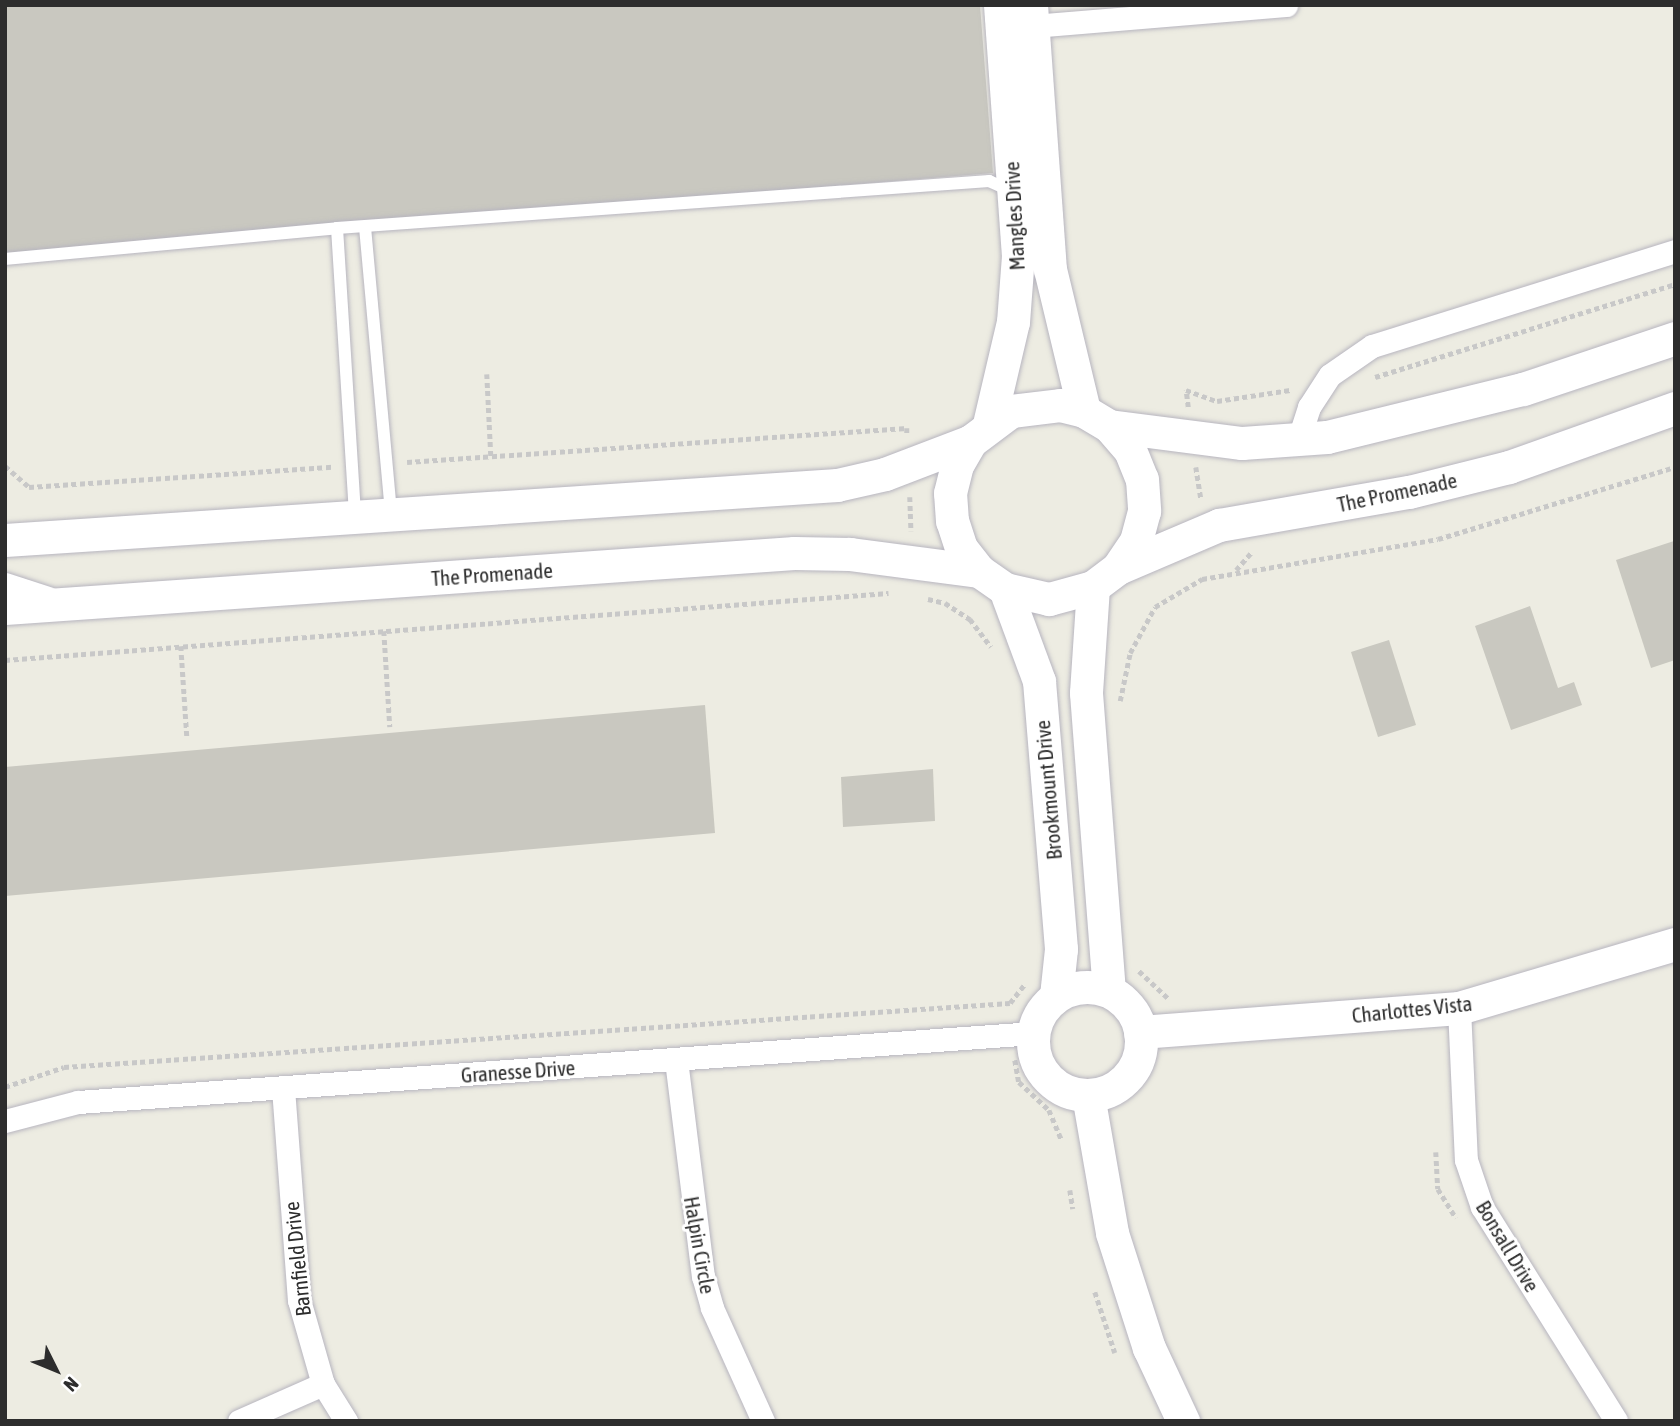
<!DOCTYPE html>
<style>
body{margin:0}
#map{position:relative;width:1680px;height:1426px;overflow:hidden;background:#edece2;font-family:"Asap Condensed",sans-serif}
div>[style]{position:absolute}
.building>*{inset:0;background:#c9c8c0}
.path>*{height:4.5px;margin-top:-2.25px;transform-origin:0;background:repeating-linear-gradient(90deg,#c8c8c8 0 5px,transparent 0 8.5px)}
.roads{filter:drop-shadow(0 0 2px #b7b5bf) drop-shadow(0 0 2px #b7b5bf)}
.lane>*{height:12px;margin:-6px;padding:0 6px;transform-origin:6px;border-radius:6px;background:#fff}
.street>*{height:23px;margin:-11.5px;padding:0 11.5px;transform-origin:11.5px;border-radius:11.5px;background:#fff}
.secondary>*{height:33px;margin:-16.5px;padding:0 16.5px;transform-origin:16.5px;border-radius:16.5px;background:#fff}
.secondary>.ring{margin:-16.5px;padding:0;box-sizing:content-box;background:none;border:33px solid #fff;border-radius:50%}
span{translate:-50% -50%;white-space:nowrap;text-align:center;line-height:1.15;-webkit-text-stroke:6px #fff;paint-order:stroke}
.street-label{font-size:21px;color:#2d2d2d}
.frame{position:absolute;inset:0;border:7px solid #2d2d2d;pointer-events:none}
.north{position:absolute;left:21px;top:1335px;width:70px;height:70px;-webkit-text-stroke:5px #fff;paint-order:stroke;rotate:133deg;font-size:19px;font-weight:700;line-height:28px;text-align:center;color:#2d2d2d}
.north::after{content:'';display:block;margin:auto;width:24px;height:32px;background:#2d2d2d;clip-path:polygon(50% 0,100% 100%,50% 72%,0 100%)}
</style>
<div id="map">
<div class="building">
<i style="clip-path:polygon(5px 5px,980px 5px,993px 173px,5px 254px)"></i>
<i style="clip-path:polygon(1674px 541px,1675px 660px,1651px 668px,1616px 560px)"></i>
<i style="clip-path:polygon(1530px 606px,1558px 688px,1574px 682px,1582px 705px,1511px 730px,1475px 626px)"></i>
<i style="clip-path:polygon(1389px 640px,1416px 725px,1378px 737px,1351px 652px)"></i>
<i style="clip-path:polygon(705px 705px,715px 833px,5px 896px,5px 767px)"></i>
<i style="clip-path:polygon(933px 769px,935px 821px,843px 827px,841px 777px)"></i>
</div>
<div class="path">
<i style="left:487px;top:374px;width:82px;rotate:87.2deg"></i>
<i style="left:1375px;top:377px;width:314px;rotate:-17.2deg"></i>
<i style="left:1188px;top:407px;width:17px;rotate:-97deg"></i>
<i style="left:1186px;top:390px;width:33px;rotate:20deg"></i>
<i style="left:1217px;top:401px;width:74px;rotate:-8.6deg"></i>
<i style="left:407px;top:462px;width:501px;rotate:-3.89deg"></i>
<i style="left:907px;top:428px;width:5px;rotate:90deg"></i>
<i style="left:5px;top:466px;width:32px;rotate:41deg"></i>
<i style="left:29px;top:487px;width:304px;rotate:-3.8deg"></i>
<i style="left:1196px;top:467px;width:33px;rotate:81deg"></i>
<i style="left:910px;top:497px;width:34px;rotate:88deg"></i>
<i style="left:1236px;top:570px;width:23px;rotate:-49deg"></i>
<i style="left:928px;top:599px;width:17px;rotate:13deg"></i>
<i style="left:945px;top:603px;width:30px;rotate:33deg"></i>
<i style="left:970px;top:619px;width:35px;rotate:53deg"></i>
<i style="left:384px;top:631px;width:96px;rotate:86.4deg"></i>
<i style="left:181px;top:646px;width:91px;rotate:86.2deg"></i>
<i style="left:5px;top:660px;width:886px;rotate:-4.34deg"></i>
<i style="left:1120px;top:701px;width:49px;rotate:-78.2deg"></i>
<i style="left:1130px;top:653px;width:52px;rotate:-61.5deg"></i>
<i style="left:1155px;top:607px;width:55px;rotate:-30.8deg"></i>
<i style="left:1202px;top:579px;width:239px;rotate:-9.6deg"></i>
<i style="left:1438px;top:539px;width:248px;rotate:-16.9deg"></i>
<i style="left:1139px;top:971px;width:40px;rotate:43deg"></i>
<i style="left:1015px;top:1060px;width:22px;rotate:80deg"></i>
<i style="left:1019px;top:1082px;width:41px;rotate:43deg"></i>
<i style="left:1049px;top:1110px;width:33px;rotate:67deg"></i>
<i style="left:5px;top:1087px;width:62px;rotate:-18.7deg"></i>
<i style="left:64px;top:1067px;width:948px;rotate:-3.87deg"></i>
<i style="left:1010px;top:1003px;width:23px;rotate:-52deg"></i>
<i style="left:1436px;top:1152px;width:37px;rotate:87deg"></i>
<i style="left:1438px;top:1189px;width:34px;rotate:58deg"></i>
<i style="left:1070px;top:1190px;width:19px;rotate:81deg"></i>
<i style="left:1095px;top:1292px;width:64px;rotate:71.8deg"></i>
</div>
<div class="roads">
<div class="lane">
<i style="left:365px;top:227px;width:286px;rotate:84.8deg"></i>
<i style="left:337px;top:228px;width:289px;rotate:86.4deg"></i>
<i style="left:5px;top:259px;width:333px;rotate:-5.3deg"></i>
<i style="left:337px;top:228px;width:654px;rotate:-4.12deg"></i>
<i style="left:989px;top:181px;width:24px;rotate:24deg"></i>
</div>
<div class="street">
<i style="left:1032px;top:26px;width:255px;rotate:-4.7deg"></i>
<i style="left:1298px;top:441px;width:36px;rotate:-72deg"></i>
<i style="left:1309px;top:407px;width:38px;rotate:-57deg"></i>
<i style="left:1330px;top:375px;width:51px;rotate:-34.6deg"></i>
<i style="left:1372px;top:346px;width:318px;rotate:-17.4deg"></i>
<i style="left:5px;top:584px;width:45px;rotate:18deg"></i>
<i style="left:1459px;top:1008px;width:152px;rotate:87.4deg"></i>
<i style="left:1466px;top:1160px;width:50px;rotate:71.2deg"></i>
<i style="left:1482px;top:1207px;width:252px;rotate:57.9deg"></i>
<i style="left:676px;top:1060px;width:218px;rotate:82.9deg"></i>
<i style="left:703px;top:1276px;width:33px;rotate:74deg"></i>
<i style="left:712px;top:1308px;width:124px;rotate:65.7deg"></i>
<i style="left:283px;top:1088px;width:213px;rotate:85.7deg"></i>
<i style="left:299px;top:1300px;width:87px;rotate:74.1deg"></i>
<i style="left:323px;top:1384px;width:44px;rotate:58.1deg"></i>
<i style="left:5px;top:1121px;width:75px;rotate:-14.6deg"></i>
<i style="left:78px;top:1102px;width:957px;rotate:-4.13deg"></i>
<i style="left:239px;top:1421px;width:92px;rotate:-23.8deg"></i>
</div>
<div class="secondary">
<i style="left:1031px;top:5px;width:265px;rotate:85.9deg"></i>
<i style="left:1050px;top:269px;width:146px;rotate:76.5deg"></i>
<i style="left:989px;top:424px;width:105px;rotate:-76.8deg"></i>
<i style="left:1013px;top:322px;width:66px;rotate:-85.7deg"></i>
<i style="left:1018px;top:256px;width:252px;rotate:-94.1deg"></i>
<i style="left:1109px;top:426px;width:134px;rotate:7.3deg"></i>
<i style="left:1242px;top:443px;width:85px;rotate:-4deg"></i>
<i style="left:1327px;top:437px;width:202px;rotate:-13.8deg"></i>
<i style="left:1523px;top:389px;width:160px;rotate:-18.5deg"></i>
<i style="left:5px;top:540px;width:834px;rotate:-3.78deg"></i>
<i style="left:837px;top:485px;width:49px;rotate:-12.9deg"></i>
<i style="left:885px;top:474px;width:92px;rotate:-21deg"></i>
<i style="left:971px;top:441px;width:50px;rotate:-36.9deg"></i>
<i style="left:1011px;top:411px;width:49px;rotate:-7deg"></i>
<i style="left:1060px;top:405px;width:25px;rotate:14deg"></i>
<i style="left:1084px;top:411px;width:29px;rotate:31deg"></i>
<i style="left:1109px;top:426px;width:32px;rotate:49deg"></i>
<i style="left:1130px;top:450px;width:31px;rotate:68deg"></i>
<i style="left:1142px;top:479px;width:32px;rotate:86deg"></i>
<i style="left:1144px;top:511px;width:31px;rotate:105deg"></i>
<i style="left:1136px;top:541px;width:32px;rotate:124deg"></i>
<i style="left:1118px;top:568px;width:31px;rotate:143deg"></i>
<i style="left:1093px;top:587px;width:46px;rotate:164.7deg"></i>
<i style="left:1049px;top:599px;width:45px;rotate:-167.2deg"></i>
<i style="left:1005px;top:589px;width:32px;rotate:-145deg"></i>
<i style="left:979px;top:571px;width:29px;rotate:-128deg"></i>
<i style="left:961px;top:548px;width:28px;rotate:-108deg"></i>
<i style="left:952px;top:521px;width:28px;rotate:-94deg"></i>
<i style="left:950px;top:493px;width:29px;rotate:-76deg"></i>
<i style="left:957px;top:465px;width:28px;rotate:-60deg"></i>
<i style="left:1118px;top:568px;width:110px;rotate:-23.1deg"></i>
<i style="left:1219px;top:525px;width:193px;rotate:-9.9deg"></i>
<i style="left:1409px;top:492px;width:103px;rotate:-14deg"></i>
<i style="left:1509px;top:467px;width:176px;rotate:-19.6deg"></i>
<i style="left:1093px;top:587px;width:106px;rotate:93.8deg"></i>
<i style="left:1086px;top:693px;width:299px;rotate:85.6deg"></i>
<i style="left:1005px;top:589px;width:98px;rotate:69.7deg"></i>
<i style="left:1039px;top:681px;width:269px;rotate:85.3deg"></i>
<i style="left:1061px;top:949px;width:47px;rotate:96.1deg"></i>
<i style="left:5px;top:608px;width:791px;rotate:-3.99deg"></i>
<i style="left:794px;top:553px;width:56px;rotate:1deg"></i>
<i style="left:850px;top:554px;width:130px;rotate:7.5deg"></i>
<i class="ring" style="left:1033px;top:987px;width:75px;height:75px"></i>
<i style="left:1140px;top:1032px;width:320px;rotate:-4.3deg"></i>
<i style="left:1459px;top:1008px;width:225px;rotate:-16.5deg"></i>
<i style="left:1088px;top:1095px;width:140px;rotate:80.1deg"></i>
<i style="left:1112px;top:1233px;width:121px;rotate:72.2deg"></i>
<i style="left:1149px;top:1348px;width:81px;rotate:65deg"></i>
</div>
</div>
<div class="street-label">
<span style="left:1014px;top:216px;rotate:-93deg">Mangles Drive</span>
<span style="left:1397px;top:492px;rotate:-12deg">The Promenade</span>
<span style="left:492px;top:574px;rotate:-4deg">The Promenade</span>
<span style="left:1048px;top:790px;rotate:-95deg">Brookmount Drive</span>
<span style="left:1412px;top:1009px;rotate:-6deg">Charlottes Vista</span>
<span style="left:518px;top:1071px;rotate:-4deg">Granesse Drive</span>
<span style="left:700px;top:1245px;rotate:80deg">Halpin Circle</span>
<span style="left:1508px;top:1246px;rotate:59deg">Bonsall Drive</span>
<span style="left:297px;top:1259px;rotate:-96deg">Barnfield Drive</span>
</div>
<div class="frame"></div>
<div class="north">N</div>
</div>
